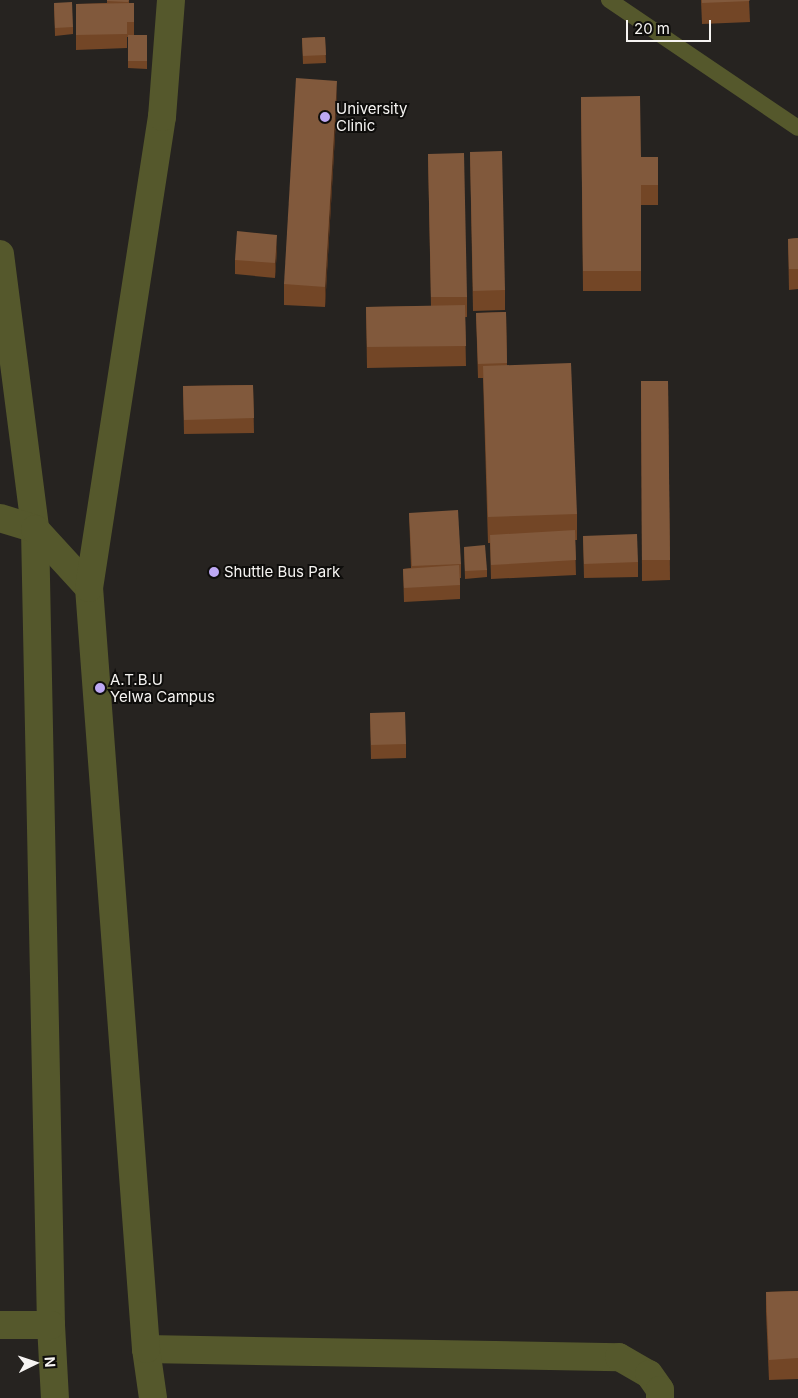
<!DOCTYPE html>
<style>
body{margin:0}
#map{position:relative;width:798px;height:1398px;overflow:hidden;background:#262320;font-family:Inter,sans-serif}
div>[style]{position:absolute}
.lane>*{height:16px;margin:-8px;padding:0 8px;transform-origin:8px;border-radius:8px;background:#55582c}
.street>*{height:28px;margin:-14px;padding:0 14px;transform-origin:14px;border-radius:14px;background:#55582c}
.wall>*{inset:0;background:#734626}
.shaded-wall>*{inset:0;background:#4e301b}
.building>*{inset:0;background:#81593c}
.dots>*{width:14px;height:14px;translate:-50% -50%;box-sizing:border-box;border:2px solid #0e0d0b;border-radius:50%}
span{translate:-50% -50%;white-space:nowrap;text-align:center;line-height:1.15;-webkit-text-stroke:4px #0e0d0b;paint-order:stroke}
.poi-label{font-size:15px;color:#f6f4f2}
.left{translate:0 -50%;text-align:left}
.north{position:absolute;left:10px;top:1338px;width:50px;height:50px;-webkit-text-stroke:4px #0e0d0b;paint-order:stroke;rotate:86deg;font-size:14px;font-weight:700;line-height:20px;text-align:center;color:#f6f4f2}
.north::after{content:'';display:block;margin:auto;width:18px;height:22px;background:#f6f4f2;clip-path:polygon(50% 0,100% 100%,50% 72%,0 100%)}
.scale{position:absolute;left:626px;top:20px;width:85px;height:22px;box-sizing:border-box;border:2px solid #f6f4f2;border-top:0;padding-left:6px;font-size:15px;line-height:18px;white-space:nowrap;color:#f6f4f2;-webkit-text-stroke:4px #0e0d0b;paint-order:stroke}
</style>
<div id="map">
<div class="lane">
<i style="left:609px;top:0;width:228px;rotate:34.1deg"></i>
</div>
<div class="street">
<i style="left:0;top:254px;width:277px;rotate:82.7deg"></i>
<i style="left:35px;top:529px;width:796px;rotate:88.85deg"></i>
<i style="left:51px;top:1325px;width:73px;rotate:86.9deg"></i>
<i style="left:0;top:518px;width:37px;rotate:17deg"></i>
<i style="left:35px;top:529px;width:80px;rotate:47.5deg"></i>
<i style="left:0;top:1325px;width:51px"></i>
<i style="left:146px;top:1349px;width:473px;rotate:1deg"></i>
<i style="left:619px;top:1357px;width:34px;rotate:30deg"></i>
<i style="left:649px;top:1374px;width:19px;rotate:55deg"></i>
<i style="left:660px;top:1390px;width:8px;rotate:90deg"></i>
<i style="left:153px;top:1398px;width:49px;rotate:-98.1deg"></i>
<i style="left:146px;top:1349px;width:763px;rotate:-94.28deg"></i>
<i style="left:89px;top:588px;width:477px;rotate:-81.2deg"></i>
<i style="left:162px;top:117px;width:117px;rotate:-85.6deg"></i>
</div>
<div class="wall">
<i style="clip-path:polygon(107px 0,129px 0,129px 3px,134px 3px,134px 35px,147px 35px,147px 69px,128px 68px,128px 37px,127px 37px,127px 48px,76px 50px,76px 4px,107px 3px)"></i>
<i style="clip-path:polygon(701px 0,749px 0,750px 22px,702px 24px)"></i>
<i style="clip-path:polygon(54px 3px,73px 27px,73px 34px,55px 36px)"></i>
<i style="clip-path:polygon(325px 37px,326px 63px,303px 64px,302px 38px)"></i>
<i style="clip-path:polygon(581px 97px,641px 157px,658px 157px,658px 205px,641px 205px,641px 291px,583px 291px)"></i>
<i style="clip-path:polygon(337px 101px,325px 307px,284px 305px,284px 284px)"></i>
<i style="clip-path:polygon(470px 152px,505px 290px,505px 310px,473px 311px)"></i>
<i style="clip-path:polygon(428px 154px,467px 297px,467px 317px,465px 317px,466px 366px,367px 368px,366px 307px,431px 306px)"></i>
<i style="clip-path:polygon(798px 238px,798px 289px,789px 290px,788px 239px)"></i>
<i style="clip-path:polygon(277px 249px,275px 278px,235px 274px,235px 260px)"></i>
<i style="clip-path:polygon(506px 312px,507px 366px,577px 514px,577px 540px,575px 540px,576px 575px,491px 579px,490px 543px,488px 543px,483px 378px,478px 378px,476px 313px)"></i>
<i style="clip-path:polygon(641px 381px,668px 381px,670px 580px,642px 581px)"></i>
<i style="clip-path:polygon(253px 385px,254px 433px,184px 434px,183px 386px)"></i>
<i style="clip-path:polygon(409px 513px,461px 564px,461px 578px,460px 578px,460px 599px,404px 602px,403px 569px,411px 568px)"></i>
<i style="clip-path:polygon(583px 536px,638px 562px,638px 577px,584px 578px)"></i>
<i style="clip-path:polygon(464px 547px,487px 570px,487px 577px,465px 579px)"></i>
<i style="clip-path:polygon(370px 713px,406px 744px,406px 758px,371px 759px)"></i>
<i style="clip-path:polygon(798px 1291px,798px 1379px,769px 1380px,766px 1312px,766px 1292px)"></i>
</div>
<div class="shaded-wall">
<i style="clip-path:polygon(337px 81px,337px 101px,325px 307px,325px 287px)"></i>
<i style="clip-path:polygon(277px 235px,277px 249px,275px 278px,275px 263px)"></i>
</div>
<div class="building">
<i style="clip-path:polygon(107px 0,129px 0,128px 2px,107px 1px)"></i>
<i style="clip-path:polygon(702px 0,749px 0,750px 1px,702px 3px)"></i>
<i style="clip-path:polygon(72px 2px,73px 27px,55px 28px,54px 3px)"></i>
<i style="clip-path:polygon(134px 3px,134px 22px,127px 22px,127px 34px,76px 35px,76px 4px)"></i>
<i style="clip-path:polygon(128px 35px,147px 35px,147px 61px,128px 61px)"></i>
<i style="clip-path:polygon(325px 37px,326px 55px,303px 56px,302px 38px)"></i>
<i style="clip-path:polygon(296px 78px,337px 81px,325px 287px,284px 284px)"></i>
<i style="clip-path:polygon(640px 96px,641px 157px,658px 157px,658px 185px,641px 185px,641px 271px,583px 271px,581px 97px)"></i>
<i style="clip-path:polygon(502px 151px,505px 290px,473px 291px,470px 152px)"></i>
<i style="clip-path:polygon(464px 153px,467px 297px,431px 297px,428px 154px)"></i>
<i style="clip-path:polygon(237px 231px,277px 235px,275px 263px,235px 260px)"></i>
<i style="clip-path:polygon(798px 238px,798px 269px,789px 269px,788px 239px)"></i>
<i style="clip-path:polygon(465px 305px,466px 346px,367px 347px,366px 307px)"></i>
<i style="clip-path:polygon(506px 312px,507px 363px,478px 364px,476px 313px)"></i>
<i style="clip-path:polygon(571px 363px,577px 514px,488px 517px,483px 366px)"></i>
<i style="clip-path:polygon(641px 381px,668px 381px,670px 560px,642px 560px)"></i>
<i style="clip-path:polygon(253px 385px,254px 418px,184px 420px,183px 386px)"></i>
<i style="clip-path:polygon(458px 510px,461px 564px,412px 566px,409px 513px)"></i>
<i style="clip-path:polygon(575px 530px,576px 560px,491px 565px,490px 535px)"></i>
<i style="clip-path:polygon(637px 534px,638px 562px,584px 564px,583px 536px)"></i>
<i style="clip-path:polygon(485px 545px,487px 570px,465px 571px,464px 547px)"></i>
<i style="clip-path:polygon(459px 565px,460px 585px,404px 588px,403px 569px)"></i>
<i style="clip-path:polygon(405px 712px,406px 744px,371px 745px,370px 713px)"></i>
<i style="clip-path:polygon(798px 1291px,798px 1358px,769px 1360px,766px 1292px)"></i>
</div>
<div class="dots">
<i style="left:325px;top:117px;background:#bea9f5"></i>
<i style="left:214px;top:572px;background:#bea9f5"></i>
<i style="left:100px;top:688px;background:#bea9f5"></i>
</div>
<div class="poi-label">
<span class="left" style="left:336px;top:117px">University<br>Clinic</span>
<span class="left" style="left:224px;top:572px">Shuttle Bus Park</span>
<span class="left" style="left:110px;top:688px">A.T.B.U<br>Yelwa Campus</span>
</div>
<div class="north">N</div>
<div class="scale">20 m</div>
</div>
